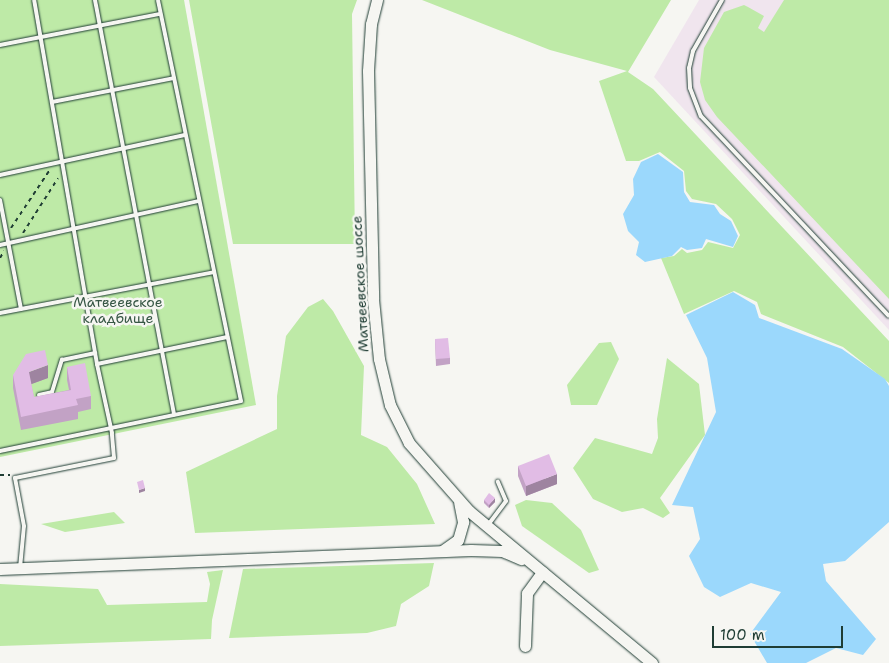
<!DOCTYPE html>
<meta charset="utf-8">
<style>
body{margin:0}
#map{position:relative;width:889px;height:663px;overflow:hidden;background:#f6f6f2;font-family:"Shantell Sans",sans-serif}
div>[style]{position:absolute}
.built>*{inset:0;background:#f0e5ee}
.green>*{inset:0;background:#beeaa7}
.water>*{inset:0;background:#9bd8fc}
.path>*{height:2px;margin-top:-1px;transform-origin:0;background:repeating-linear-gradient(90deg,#1f3d34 0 4px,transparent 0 8px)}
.roads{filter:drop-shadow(0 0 1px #1f3d34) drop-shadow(0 0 1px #1f3d34)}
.lane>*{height:4px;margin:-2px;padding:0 2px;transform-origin:2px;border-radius:2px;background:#f6f6f2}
.secondary>*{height:11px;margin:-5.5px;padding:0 5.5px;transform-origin:5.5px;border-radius:5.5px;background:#f6f6f2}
.wall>*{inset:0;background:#c2a2c5}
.shaded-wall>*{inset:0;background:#9e84a0}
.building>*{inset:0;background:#e1bce5}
span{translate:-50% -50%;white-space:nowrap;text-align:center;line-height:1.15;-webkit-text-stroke:5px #f6f6f2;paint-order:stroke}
.street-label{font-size:14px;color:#1f3d34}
.park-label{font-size:14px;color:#375745}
.scale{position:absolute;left:712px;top:626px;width:131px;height:22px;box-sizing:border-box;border:2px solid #1f3d34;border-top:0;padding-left:6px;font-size:15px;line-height:18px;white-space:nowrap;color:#1f3d34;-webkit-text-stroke:4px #f6f6f2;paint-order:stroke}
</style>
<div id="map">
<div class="built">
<i style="clip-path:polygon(699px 0,889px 0,889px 330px,654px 77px)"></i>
</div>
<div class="green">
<i style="clip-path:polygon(0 0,184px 0,256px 405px,0 457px)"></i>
<i style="clip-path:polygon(189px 0,357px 0,352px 14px,355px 244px,233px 244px)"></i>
<i style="clip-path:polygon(422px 0,671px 0,628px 72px,653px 89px,889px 341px,889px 383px,843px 347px,761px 314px,757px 302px,734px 291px,684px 314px,661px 258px,674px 256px,682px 249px,687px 253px,702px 250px,708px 242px,733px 248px,740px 235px,732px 219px,716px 204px,692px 199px,686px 191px,684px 171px,660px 152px,639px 161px,626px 161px,599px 81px,627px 71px,550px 50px)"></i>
<i style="clip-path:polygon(784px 0,889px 0,889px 299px,717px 117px,705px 100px,700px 82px,704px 48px,724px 12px,744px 5px,748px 7px,764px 16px,758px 28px,764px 32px)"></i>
<i style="clip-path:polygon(323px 299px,333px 311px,364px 366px,361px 435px,387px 447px,417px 484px,435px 524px,195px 533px,186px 472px,277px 429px,277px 396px,286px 336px,308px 307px)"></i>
<i style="clip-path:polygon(611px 342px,619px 359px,597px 405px,571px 405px,567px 385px,599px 343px)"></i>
<i style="clip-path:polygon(667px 358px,699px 384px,705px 435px,660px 498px,670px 513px,663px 518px,643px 508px,622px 512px,593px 499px,573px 468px,595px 438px,652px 454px,658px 438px,657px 419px)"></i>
<i style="clip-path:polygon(526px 500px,552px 503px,581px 530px,599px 570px,589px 573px,522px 526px,515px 505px)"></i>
<i style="clip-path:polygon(114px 512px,125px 523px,65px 532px,41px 524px)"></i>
<i style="clip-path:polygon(434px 563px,429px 586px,401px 604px,396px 626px,367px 633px,229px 638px,243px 569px)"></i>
<i style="clip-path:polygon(223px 570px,212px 620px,211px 639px,0 646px,0 584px,98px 589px,107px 605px,207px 602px,210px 584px,207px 572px)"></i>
</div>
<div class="water">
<i style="clip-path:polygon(658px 154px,683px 172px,684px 192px,690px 202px,714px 205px,720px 214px,731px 221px,738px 236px,733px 247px,706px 239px,702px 248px,687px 250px,681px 247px,672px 256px,645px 262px,636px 255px,639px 242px,628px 231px,623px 214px,634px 195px,633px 179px,641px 162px)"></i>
<i style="clip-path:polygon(733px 292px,755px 305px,759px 318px,842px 349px,885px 379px,889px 386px,889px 522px,845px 561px,823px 564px,826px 581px,876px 639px,863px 655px,836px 648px,806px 663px,767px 663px,750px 634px,781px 592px,751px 583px,720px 597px,704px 587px,689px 556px,700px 539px,693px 507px,672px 505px,716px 412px,707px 358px,686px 315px)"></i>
</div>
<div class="path">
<i style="left:11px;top:228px;width:69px;rotate:-56.3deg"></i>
<i style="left:23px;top:233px;width:65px;rotate:-57.5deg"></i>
<i style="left:0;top:258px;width:8px;rotate:-60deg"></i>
<i style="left:0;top:475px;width:10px"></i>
</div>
<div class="roads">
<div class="lane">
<i style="left:95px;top:0;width:422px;rotate:79.2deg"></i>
<i style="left:722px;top:0;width:59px;rotate:119.6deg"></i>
<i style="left:693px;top:51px;width:17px;rotate:103deg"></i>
<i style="left:689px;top:68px;width:20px;rotate:87deg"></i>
<i style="left:690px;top:88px;width:30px;rotate:69deg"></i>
<i style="left:701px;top:116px;width:274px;rotate:46.8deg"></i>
<i style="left:0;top:45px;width:163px;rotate:-11deg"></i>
<i style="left:52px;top:102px;width:124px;rotate:-11.1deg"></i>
<i style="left:0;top:175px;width:189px;rotate:-12.2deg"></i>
<i style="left:0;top:200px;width:111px;rotate:79.1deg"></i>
<i style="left:0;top:245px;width:204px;rotate:-12.5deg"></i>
<i style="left:0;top:313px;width:218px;rotate:-10.8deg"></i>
<i style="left:97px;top:364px;width:133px;rotate:-11.7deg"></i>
<i style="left:39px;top:395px;width:13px;rotate:-13deg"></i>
<i style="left:52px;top:392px;width:34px;rotate:-73deg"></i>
<i style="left:62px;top:360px;width:34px;rotate:-12deg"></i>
<i style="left:0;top:451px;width:246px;rotate:-11.7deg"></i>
<i style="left:241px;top:401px;width:409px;rotate:-101.7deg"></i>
<i style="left:488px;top:525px;width:30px;rotate:-53deg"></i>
<i style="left:506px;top:501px;width:21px;rotate:-113deg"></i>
<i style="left:20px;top:568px;width:42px;rotate:-84.6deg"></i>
<i style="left:24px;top:526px;width:49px;rotate:-100.6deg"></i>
<i style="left:15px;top:478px;width:101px;rotate:-11.4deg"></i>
<i style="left:114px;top:458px;width:25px;rotate:-95deg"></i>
<i style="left:112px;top:433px;width:71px;rotate:-102.3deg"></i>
<i style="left:97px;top:364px;width:369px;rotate:-99.8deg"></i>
</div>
<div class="secondary">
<i style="left:377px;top:0;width:25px;rotate:104deg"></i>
<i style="left:371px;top:24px;width:47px;rotate:93.7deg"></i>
<i style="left:368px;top:71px;width:228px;rotate:88.7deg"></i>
<i style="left:373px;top:299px;width:60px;rotate:84.3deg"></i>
<i style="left:379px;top:359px;width:47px;rotate:76.6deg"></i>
<i style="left:390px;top:405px;width:42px;rotate:63.4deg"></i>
<i style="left:409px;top:443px;width:91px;rotate:48.6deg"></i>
<i style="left:469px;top:511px;width:238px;rotate:39.7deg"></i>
<i style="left:442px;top:551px;width:19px;rotate:-35deg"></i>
<i style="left:458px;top:540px;width:19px;rotate:-74deg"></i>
<i style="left:463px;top:522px;width:20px;rotate:-101deg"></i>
<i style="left:0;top:569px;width:471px;rotate:-2.3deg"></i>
<i style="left:471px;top:550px;width:31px;rotate:2deg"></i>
<i style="left:502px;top:551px;width:21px;rotate:23deg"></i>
<i style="left:525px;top:646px;width:53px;rotate:-87.8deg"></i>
<i style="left:527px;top:593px;width:26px;rotate:-54deg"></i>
</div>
</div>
<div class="wall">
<i style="clip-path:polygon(435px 339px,450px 358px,450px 364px,436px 366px)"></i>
<i style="clip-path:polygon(67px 367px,91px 396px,91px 409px,78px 412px,78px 419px,21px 430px,13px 388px,13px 375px,48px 378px,31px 384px,34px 397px,69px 390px,67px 380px)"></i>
<i style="clip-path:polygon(518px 466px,557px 484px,526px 496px,518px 476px)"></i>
<i style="clip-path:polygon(484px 500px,495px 502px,489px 508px,484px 503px)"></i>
</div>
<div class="shaded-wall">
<i style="clip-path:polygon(48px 365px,48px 378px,29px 385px,29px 372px)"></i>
<i style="clip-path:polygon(557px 474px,557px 484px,526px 496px,526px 486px)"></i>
<i style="clip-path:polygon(145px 488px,145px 491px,139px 493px,139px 490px)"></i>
<i style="clip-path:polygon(495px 498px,495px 502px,489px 508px,489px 505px)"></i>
</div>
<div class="building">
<i style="clip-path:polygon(448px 338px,450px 358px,436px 359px,435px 339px)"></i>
<i style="clip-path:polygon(45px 350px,48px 365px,29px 372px,34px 397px,71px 390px,67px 367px,85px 363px,91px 396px,76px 399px,78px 405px,21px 417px,13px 375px,26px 354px)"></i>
<i style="clip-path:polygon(549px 454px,557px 474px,526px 486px,518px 466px)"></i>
<i style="clip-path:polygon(143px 480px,145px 488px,139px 490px,137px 482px)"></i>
<i style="clip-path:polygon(489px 493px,495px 498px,489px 505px,484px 500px)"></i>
</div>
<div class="street-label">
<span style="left:360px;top:284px;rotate:-93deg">Матвеевское шоссе</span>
</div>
<div class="park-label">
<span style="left:118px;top:310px">Матвеевское<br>кладбище</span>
</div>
<div class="scale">100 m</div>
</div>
